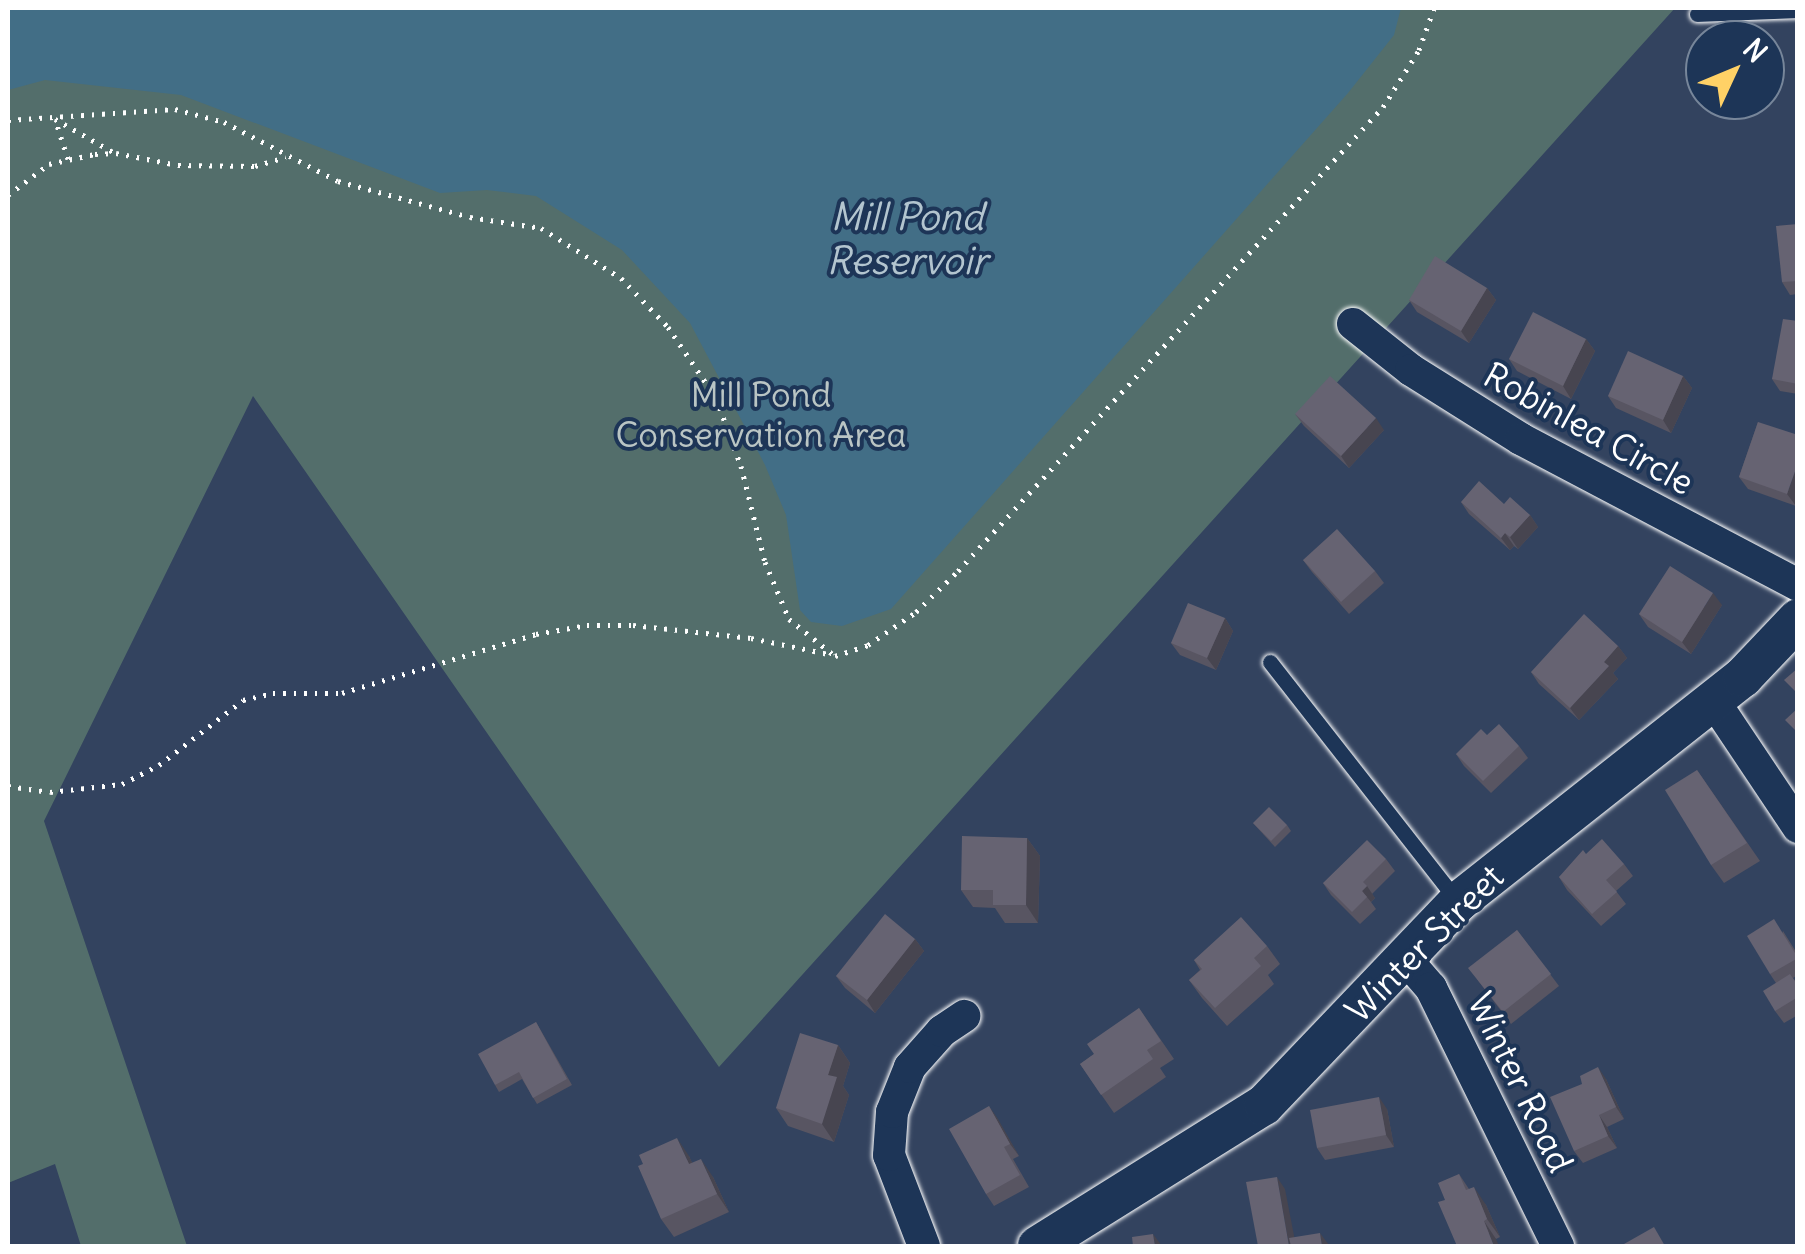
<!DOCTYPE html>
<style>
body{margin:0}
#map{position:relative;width:1805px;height:1254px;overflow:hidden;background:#33435f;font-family:Delius,sans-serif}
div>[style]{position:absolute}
.green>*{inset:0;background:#536e6b}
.water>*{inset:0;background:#426e86}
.path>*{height:5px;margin-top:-2.5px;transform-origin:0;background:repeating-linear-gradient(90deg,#fff 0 2.5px,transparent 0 10.5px)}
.roads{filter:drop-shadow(0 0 2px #fff) drop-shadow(0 0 2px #fff)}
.service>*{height:15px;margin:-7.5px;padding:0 7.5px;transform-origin:7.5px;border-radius:7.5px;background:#1d3557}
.minor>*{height:32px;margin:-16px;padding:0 16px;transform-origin:16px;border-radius:16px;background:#1d3557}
.tertiary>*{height:40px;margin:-20px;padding:0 20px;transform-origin:20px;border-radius:20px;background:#1d3557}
.wall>*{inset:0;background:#585562}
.shaded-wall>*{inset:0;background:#474550}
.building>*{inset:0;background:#666372}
span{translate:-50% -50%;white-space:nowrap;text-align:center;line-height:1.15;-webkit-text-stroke:8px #1d3557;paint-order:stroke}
.park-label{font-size:35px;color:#bac5c4}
.street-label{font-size:35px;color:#fff}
.water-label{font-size:38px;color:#b3c5cf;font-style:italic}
.frame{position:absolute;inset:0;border:10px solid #fff;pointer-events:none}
.north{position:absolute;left:1685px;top:20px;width:100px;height:100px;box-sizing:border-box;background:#1d3557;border:2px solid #77869a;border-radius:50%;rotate:46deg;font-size:28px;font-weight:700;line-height:40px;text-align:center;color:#fff}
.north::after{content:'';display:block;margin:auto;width:35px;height:45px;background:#ffd166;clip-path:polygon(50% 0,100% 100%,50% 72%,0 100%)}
</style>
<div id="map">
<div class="green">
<i style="clip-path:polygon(8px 8px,1675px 8px,719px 1067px,253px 396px,44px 821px,187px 1246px,81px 1246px,55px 1164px,8px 1183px)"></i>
</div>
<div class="water">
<i style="clip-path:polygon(8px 8px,1401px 8px,1394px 35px,1348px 93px,891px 609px,842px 626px,811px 622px,800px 610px,786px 515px,765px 465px,690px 323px,622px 250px,536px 196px,487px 190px,440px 193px,181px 95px,45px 80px,8px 90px)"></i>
</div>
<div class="path">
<i style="left:8px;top:120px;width:167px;rotate:-3.8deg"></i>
<i style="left:175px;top:109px;width:51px;rotate:14.9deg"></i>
<i style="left:224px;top:122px;width:128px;rotate:27.4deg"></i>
<i style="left:338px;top:181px;width:137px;rotate:15.3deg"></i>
<i style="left:470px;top:217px;width:72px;rotate:8.8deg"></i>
<i style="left:541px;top:228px;width:94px;rotate:32deg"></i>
<i style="left:621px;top:278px;width:68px;rotate:46.2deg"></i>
<i style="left:668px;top:327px;width:86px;rotate:55.9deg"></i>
<i style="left:716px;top:398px;width:72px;rotate:69.8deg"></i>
<i style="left:741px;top:466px;width:99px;rotate:76deg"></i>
<i style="left:765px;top:562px;width:62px;rotate:67.2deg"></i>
<i style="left:789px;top:619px;width:59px;rotate:38.8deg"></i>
<i style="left:835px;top:656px;width:35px;rotate:-18deg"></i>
<i style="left:868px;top:645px;width:58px;rotate:-34.5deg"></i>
<i style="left:916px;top:612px;width:59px;rotate:-44.3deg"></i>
<i style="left:958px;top:571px;width:629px;rotate:-47.51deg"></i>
<i style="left:1383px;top:107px;width:67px;rotate:-57.7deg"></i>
<i style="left:1419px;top:50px;width:45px;rotate:-70.3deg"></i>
<i style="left:68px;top:159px;width:42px;rotate:-108deg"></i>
<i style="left:55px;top:119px;width:67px;rotate:29.6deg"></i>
<i style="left:8px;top:195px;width:51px;rotate:-37.1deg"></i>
<i style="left:49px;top:164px;width:47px;rotate:-12.3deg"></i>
<i style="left:95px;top:154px;width:21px;rotate:-3deg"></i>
<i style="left:116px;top:153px;width:63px;rotate:11deg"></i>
<i style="left:178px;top:165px;width:77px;rotate:0.7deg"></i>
<i style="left:255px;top:166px;width:32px;rotate:-16deg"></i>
<i style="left:8px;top:786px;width:42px;rotate:8.1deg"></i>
<i style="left:50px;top:792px;width:72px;rotate:-6.3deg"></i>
<i style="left:122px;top:784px;width:42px;rotate:-27.2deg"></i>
<i style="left:159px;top:765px;width:106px;rotate:-37.7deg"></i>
<i style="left:243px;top:700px;width:31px;rotate:-13deg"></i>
<i style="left:273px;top:693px;width:69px"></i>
<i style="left:342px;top:693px;width:203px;rotate:-16.9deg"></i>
<i style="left:536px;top:634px;width:52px;rotate:-10deg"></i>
<i style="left:587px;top:625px;width:46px"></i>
<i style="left:633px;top:625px;width:119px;rotate:6.3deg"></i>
<i style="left:751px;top:638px;width:84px;rotate:11.7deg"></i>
</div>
<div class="roads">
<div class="service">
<i style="left:1697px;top:14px;width:101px;rotate:-2.3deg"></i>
<i style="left:1270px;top:662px;width:301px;rotate:51.9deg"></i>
</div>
<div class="minor">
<i style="left:1353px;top:324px;width:74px;rotate:38.4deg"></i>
<i style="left:1411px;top:370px;width:130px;rotate:32.1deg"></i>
<i style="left:1521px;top:439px;width:313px;rotate:27.8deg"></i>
<i style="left:1713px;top:700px;width:153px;rotate:56.2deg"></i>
<i style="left:1404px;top:957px;width:41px;rotate:48.9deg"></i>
<i style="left:1431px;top:988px;width:288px;rotate:63.8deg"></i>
<i style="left:924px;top:1246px;width:97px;rotate:-111deg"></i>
<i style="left:889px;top:1155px;width:43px;rotate:-86deg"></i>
<i style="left:892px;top:1112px;width:48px;rotate:-68.2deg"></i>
<i style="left:910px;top:1067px;width:48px;rotate:-48.4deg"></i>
<i style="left:942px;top:1031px;width:27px;rotate:-34deg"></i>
</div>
<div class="tertiary">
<i style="left:1038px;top:1246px;width:266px;rotate:-32deg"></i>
<i style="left:1264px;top:1105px;width:281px;rotate:-46.3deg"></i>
<i style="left:1458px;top:902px;width:363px;rotate:-38.3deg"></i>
<i style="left:1743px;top:677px;width:80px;rotate:-46.5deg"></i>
</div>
</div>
<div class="wall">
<i style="clip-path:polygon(1798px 224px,1798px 294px,1790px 295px,1782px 282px)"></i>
<i style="clip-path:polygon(1487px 288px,1496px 300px,1469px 343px,1417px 312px,1409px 300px)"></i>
<i style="clip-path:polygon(1798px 321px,1798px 394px,1780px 391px,1772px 379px)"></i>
<i style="clip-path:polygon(1586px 339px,1595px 351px,1571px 399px,1517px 371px,1509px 359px)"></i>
<i style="clip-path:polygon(1683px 376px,1692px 388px,1671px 433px,1616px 408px,1608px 396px)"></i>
<i style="clip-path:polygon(1295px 414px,1384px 430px,1349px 468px,1304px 426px)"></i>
<i style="clip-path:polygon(1758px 422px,1796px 506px,1748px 489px,1739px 477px)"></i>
<i style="clip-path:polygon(1461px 502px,1504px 504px,1530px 515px,1538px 527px,1518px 549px,1514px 546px,1510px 550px,1469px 514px)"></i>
<i style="clip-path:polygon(1303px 560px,1375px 571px,1384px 583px,1349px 614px,1312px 572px)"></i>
<i style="clip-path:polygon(1722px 605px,1691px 654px,1648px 627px,1639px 614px)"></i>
<i style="clip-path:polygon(1225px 618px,1233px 631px,1216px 670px,1180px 655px,1171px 643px)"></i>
<i style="clip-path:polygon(1618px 646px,1627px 658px,1613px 673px,1618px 679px,1579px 720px,1539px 684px,1531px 672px)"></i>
<i style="clip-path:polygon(1519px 746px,1528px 758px,1491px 793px,1464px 766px,1456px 754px)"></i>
<i style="clip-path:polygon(1697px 770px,1760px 861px,1724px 883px,1711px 865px)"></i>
<i style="clip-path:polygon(1253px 823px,1287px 825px,1291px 831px,1275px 847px)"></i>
<i style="clip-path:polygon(1027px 838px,1040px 856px,1038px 923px,1005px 923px,995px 908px,973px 907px,961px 890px)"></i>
<i style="clip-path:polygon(1586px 854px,1624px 864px,1633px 876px,1616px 891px,1626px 904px,1601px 926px,1567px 890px,1559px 877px)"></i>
<i style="clip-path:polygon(1386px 859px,1395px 871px,1372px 894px,1375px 898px,1371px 902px,1376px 909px,1360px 924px,1331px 895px,1323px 883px)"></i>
<i style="clip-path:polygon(1517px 930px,1559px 986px,1511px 1024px,1477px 979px)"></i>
<i style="clip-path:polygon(1783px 931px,1798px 955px,1798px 975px,1793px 978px,1798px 984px,1798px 1015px,1784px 1023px,1775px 1011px,1776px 983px,1770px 974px)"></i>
<i style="clip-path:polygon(915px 939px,924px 951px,875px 1013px,845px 988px,836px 976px)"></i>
<i style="clip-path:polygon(1267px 946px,1280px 964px,1268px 975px,1274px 984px,1227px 1026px,1202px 998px,1189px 980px,1200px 970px,1194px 960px)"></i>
<i style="clip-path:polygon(1139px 1008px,1174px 1059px,1160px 1068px,1166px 1077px,1114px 1113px,1080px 1064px,1094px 1054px)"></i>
<i style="clip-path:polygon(536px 1022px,572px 1085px,537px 1104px,522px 1079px,499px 1092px,495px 1085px)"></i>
<i style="clip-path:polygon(838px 1045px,850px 1063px,843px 1086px,849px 1095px,834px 1142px,788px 1126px,776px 1108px)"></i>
<i style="clip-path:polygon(1606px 1079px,1624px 1119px,1607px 1127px,1617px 1148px,1583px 1163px,1574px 1151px)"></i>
<i style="clip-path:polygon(989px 1106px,1019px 1156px,1013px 1159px,1029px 1187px,994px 1206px,986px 1194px)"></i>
<i style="clip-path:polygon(1387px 1109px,1394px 1147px,1325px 1160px,1317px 1148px)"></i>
<i style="clip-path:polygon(689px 1156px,692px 1163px,713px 1177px,729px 1212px,674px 1237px,661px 1219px)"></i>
<i style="clip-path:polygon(1459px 1174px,1469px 1189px,1486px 1205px,1500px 1237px,1496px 1239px,1445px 1200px)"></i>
</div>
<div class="shaded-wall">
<i style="clip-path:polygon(1487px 288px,1496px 300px,1469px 343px,1461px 331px)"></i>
<i style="clip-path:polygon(1586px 339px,1595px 351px,1571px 399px,1563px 386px)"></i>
<i style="clip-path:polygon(1683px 376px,1692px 388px,1671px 433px,1663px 420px)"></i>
<i style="clip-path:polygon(1376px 418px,1384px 430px,1349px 468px,1341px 456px)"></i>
<i style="clip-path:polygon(1798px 463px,1798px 500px,1796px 506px,1787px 494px)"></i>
<i style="clip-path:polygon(1530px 515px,1538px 527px,1518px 549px,1510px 537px)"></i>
<i style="clip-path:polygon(1505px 533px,1514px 546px,1510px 550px,1501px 538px)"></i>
<i style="clip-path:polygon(1713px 593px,1722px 605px,1691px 654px,1682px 642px)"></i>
<i style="clip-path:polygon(1225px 618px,1233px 631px,1216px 670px,1207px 658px)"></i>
<i style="clip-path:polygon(1618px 646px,1627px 658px,1613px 673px,1618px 679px,1579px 720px,1570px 708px,1604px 662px)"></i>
<i style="clip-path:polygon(1027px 838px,1040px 856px,1038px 923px,1026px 905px)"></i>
<i style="clip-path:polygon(1367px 886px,1375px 898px,1371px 902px,1362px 891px)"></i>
<i style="clip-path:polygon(915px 939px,924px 951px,875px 1013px,867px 1000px)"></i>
<i style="clip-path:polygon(838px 1045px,850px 1063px,843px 1086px,849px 1095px,834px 1142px,822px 1124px,828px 1075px)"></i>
<i style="clip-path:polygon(1598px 1067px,1606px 1079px,1624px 1119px,1616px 1107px)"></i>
<i style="clip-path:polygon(1379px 1097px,1387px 1109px,1394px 1147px,1386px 1135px)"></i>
<i style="clip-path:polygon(989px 1106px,998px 1119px,1019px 1156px,1010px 1144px)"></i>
<i style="clip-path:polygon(1599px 1115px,1607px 1127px,1617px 1148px,1608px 1136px)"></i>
<i style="clip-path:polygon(677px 1138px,689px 1156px,701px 1182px,689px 1164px)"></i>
<i style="clip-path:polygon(701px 1159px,713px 1177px,729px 1212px,717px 1194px)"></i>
<i style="clip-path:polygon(1277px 1177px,1285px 1189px,1296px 1246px,1289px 1246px)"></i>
<i style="clip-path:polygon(1474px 1187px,1486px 1205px,1500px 1237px,1487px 1219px)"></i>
<i style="clip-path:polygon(1484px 1221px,1496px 1239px,1499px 1246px,1494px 1246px)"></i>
<i style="clip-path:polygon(1320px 1233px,1329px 1245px,1329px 1246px,1322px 1246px)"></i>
<i style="clip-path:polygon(1153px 1234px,1162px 1246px,1155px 1246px)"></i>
</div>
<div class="building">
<i style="clip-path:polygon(1798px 224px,1798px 281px,1782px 282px,1776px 226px)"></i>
<i style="clip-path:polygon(1435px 256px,1487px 288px,1461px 331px,1409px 300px)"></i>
<i style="clip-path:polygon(1533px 312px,1586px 339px,1563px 386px,1509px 359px)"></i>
<i style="clip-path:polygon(1783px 319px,1798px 321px,1798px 384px,1772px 379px)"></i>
<i style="clip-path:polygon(1628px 351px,1683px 376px,1663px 420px,1608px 396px)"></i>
<i style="clip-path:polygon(1330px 376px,1376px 418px,1341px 456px,1295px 414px)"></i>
<i style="clip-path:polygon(1758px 422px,1798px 435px,1798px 463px,1787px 494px,1739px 477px)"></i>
<i style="clip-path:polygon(1479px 481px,1504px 504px,1510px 497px,1530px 515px,1510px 537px,1505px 533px,1501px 538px,1461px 502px)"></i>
<i style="clip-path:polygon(1337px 529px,1375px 571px,1341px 602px,1303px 560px)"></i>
<i style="clip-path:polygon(1670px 566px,1713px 593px,1682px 642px,1639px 614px)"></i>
<i style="clip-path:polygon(1188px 603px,1225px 618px,1207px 658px,1171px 643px)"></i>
<i style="clip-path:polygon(1584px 614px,1618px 646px,1604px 662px,1609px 666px,1570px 708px,1531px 672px)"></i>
<i style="clip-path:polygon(1798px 668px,1798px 694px,1784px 680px)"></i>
<i style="clip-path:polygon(1798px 708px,1798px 733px,1785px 720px)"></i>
<i style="clip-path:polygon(1499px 724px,1519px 746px,1483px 781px,1456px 754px,1481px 729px,1487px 735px)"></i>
<i style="clip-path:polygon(1697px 770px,1747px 843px,1711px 865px,1665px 790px)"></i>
<i style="clip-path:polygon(1269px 807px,1287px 825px,1271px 841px,1253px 823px)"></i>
<i style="clip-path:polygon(962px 836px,1027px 838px,1026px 905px,993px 905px,993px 890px,961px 890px)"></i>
<i style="clip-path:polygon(1602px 839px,1624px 864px,1606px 880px,1617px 892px,1592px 914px,1559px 877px,1583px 850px,1586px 854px)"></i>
<i style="clip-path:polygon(1367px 840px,1386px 859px,1363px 882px,1367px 886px,1362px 891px,1367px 897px,1352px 912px,1323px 883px)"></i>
<i style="clip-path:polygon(885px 914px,915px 939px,867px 1000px,836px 976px)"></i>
<i style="clip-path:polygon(1241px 917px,1267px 946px,1254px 958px,1261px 966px,1215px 1008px,1189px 980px,1202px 969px,1194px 960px)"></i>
<i style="clip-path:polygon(1774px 919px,1798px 958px,1770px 974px,1747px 936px)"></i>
<i style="clip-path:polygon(1517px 930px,1551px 974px,1503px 1012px,1468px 968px)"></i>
<i style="clip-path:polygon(1790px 974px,1798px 986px,1798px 997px,1775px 1011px,1763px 991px)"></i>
<i style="clip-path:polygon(1139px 1008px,1161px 1041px,1147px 1050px,1153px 1059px,1101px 1095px,1080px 1064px,1094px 1054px,1087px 1044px)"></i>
<i style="clip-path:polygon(536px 1022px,567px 1079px,533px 1098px,519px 1072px,495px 1085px,478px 1054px)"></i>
<i style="clip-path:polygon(800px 1033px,838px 1045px,828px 1075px,837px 1077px,822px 1124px,776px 1108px)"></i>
<i style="clip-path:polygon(1598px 1067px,1616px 1107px,1599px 1115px,1608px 1136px,1574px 1151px,1550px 1097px,1582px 1084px,1580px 1076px)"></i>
<i style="clip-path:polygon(1379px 1097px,1386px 1135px,1317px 1148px,1310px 1110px)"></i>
<i style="clip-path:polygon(989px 1106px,1010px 1144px,1004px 1147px,1020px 1175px,986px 1194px,949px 1129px)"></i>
<i style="clip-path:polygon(677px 1138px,689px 1164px,701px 1159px,717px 1194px,661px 1219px,638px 1166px,643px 1164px,639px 1155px)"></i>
<i style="clip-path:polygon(1459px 1174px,1466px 1190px,1474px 1187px,1487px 1219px,1484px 1221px,1494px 1246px,1457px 1246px,1438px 1202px,1445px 1200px,1438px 1183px)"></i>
<i style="clip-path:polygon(1277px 1177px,1289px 1246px,1258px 1246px,1246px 1182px)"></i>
<i style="clip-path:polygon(1654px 1227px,1665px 1246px,1626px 1246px,1624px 1244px)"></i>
<i style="clip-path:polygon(1320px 1233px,1322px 1246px,1291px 1246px,1289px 1238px)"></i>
<i style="clip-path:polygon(1153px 1234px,1155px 1246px,1133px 1246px,1132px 1237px)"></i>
</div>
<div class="park-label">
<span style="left:761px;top:414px">Mill Pond<br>Conservation Area</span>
</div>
<div class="street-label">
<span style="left:1589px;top:428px;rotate:29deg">Robinlea Circle</span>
<span style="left:1424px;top:943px;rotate:-45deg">Winter Street</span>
<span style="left:1521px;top:1082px;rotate:64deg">Winter Road</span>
</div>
<div class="water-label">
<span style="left:907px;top:239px">Mill Pond<br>Reservoir</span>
</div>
<div class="frame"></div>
<div class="north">N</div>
</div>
